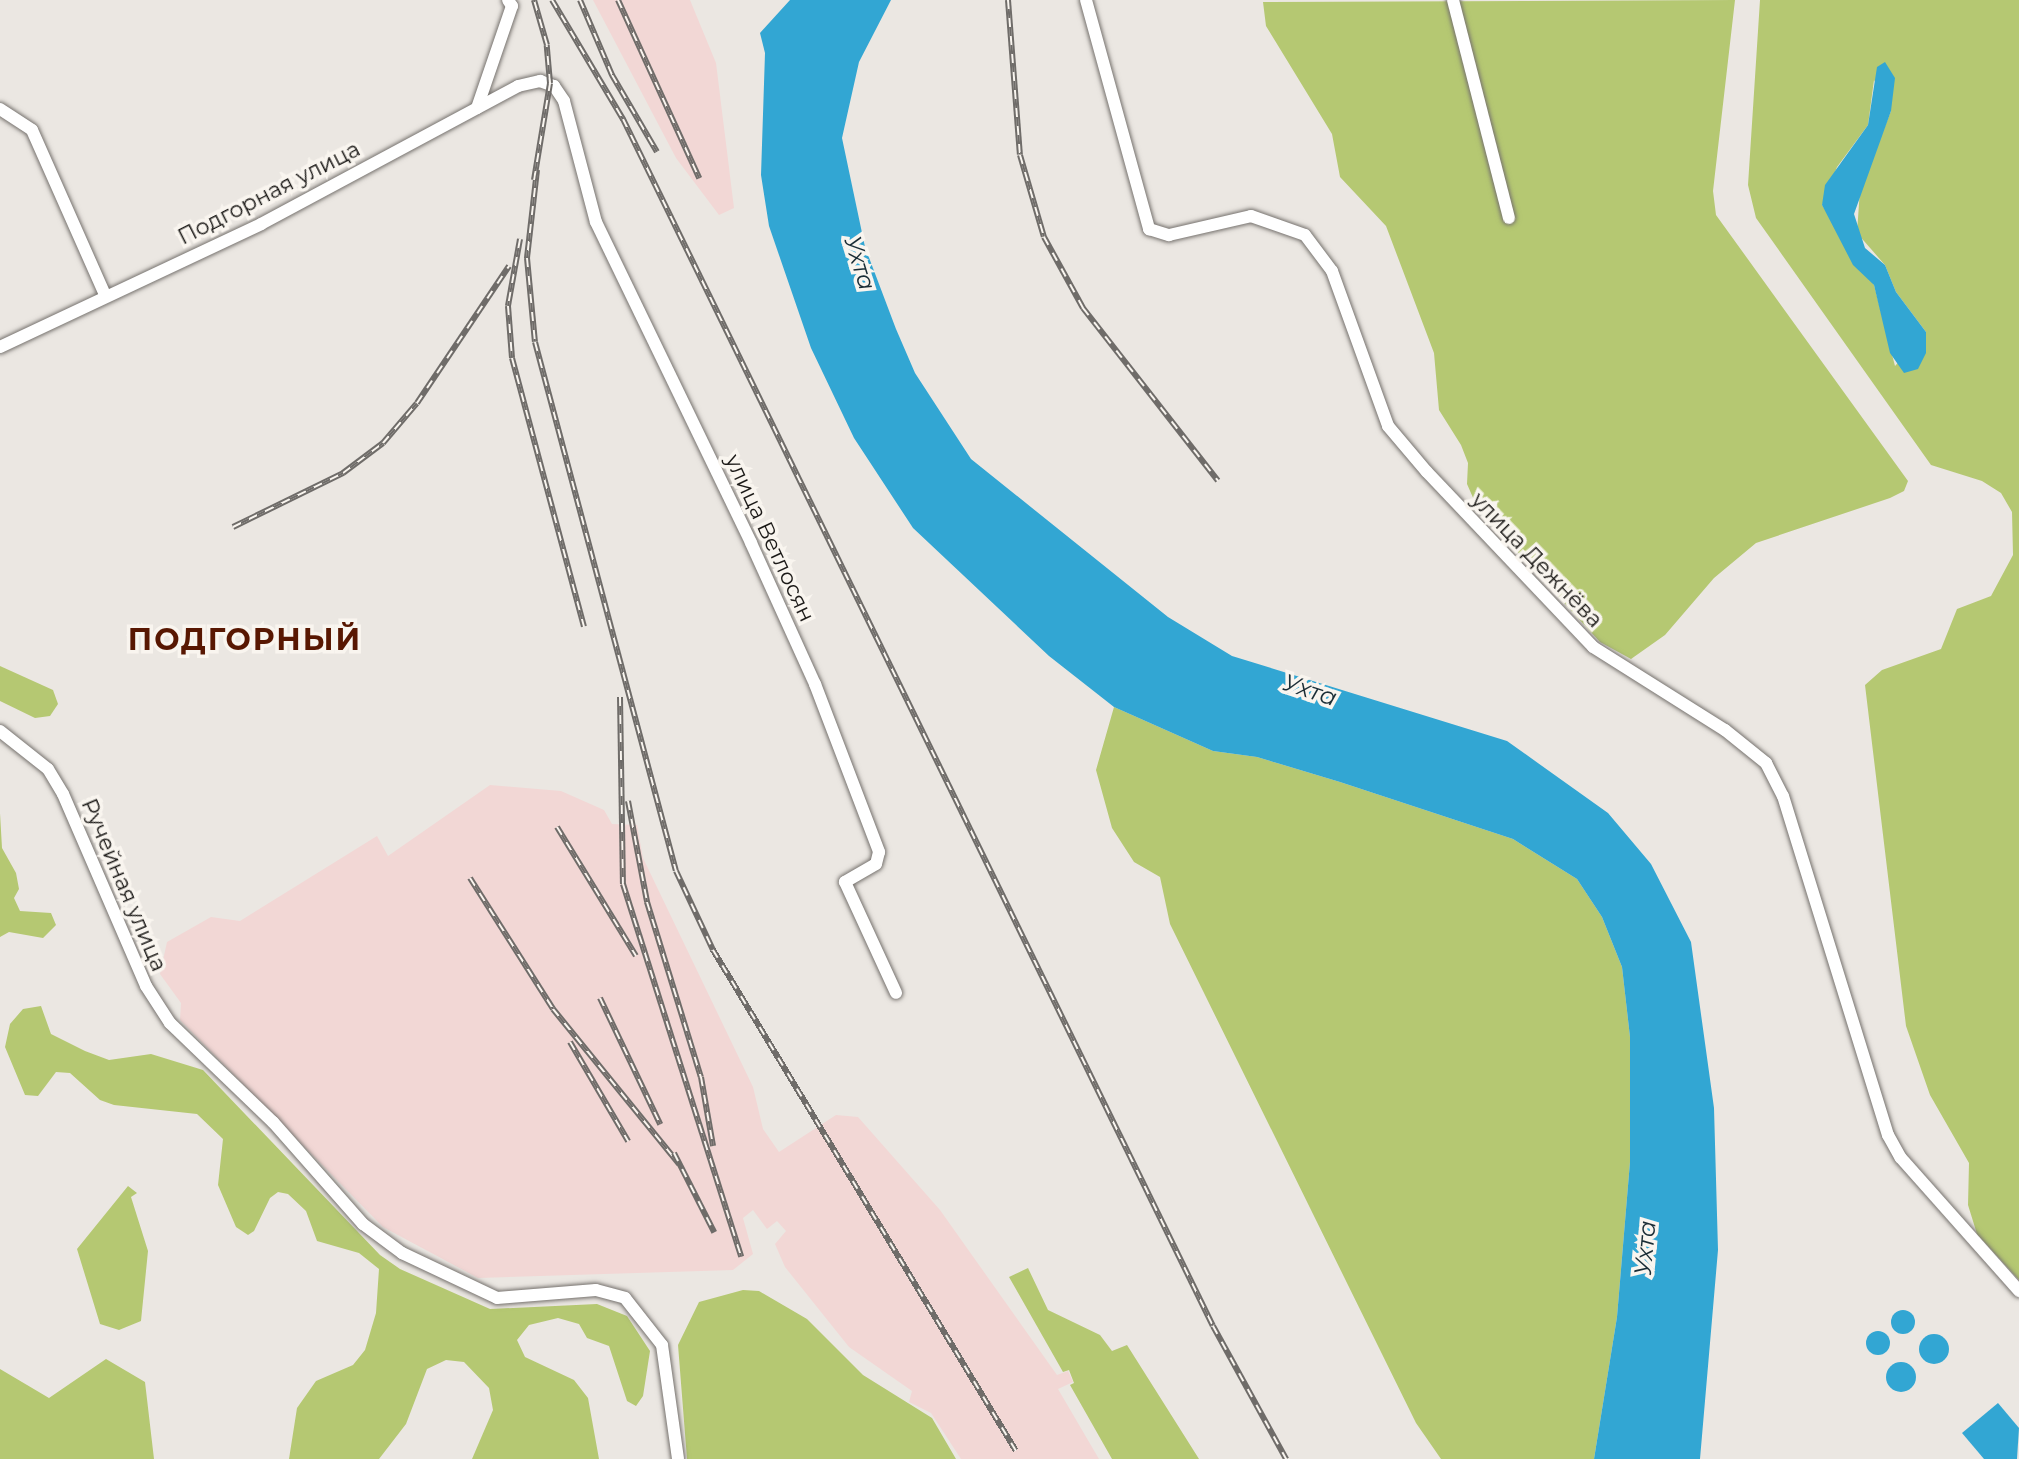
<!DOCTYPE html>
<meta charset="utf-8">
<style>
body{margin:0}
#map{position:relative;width:2019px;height:1459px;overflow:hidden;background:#ebe7e2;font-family:Montserrat,sans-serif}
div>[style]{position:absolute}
.industrial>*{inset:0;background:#f2d7d5}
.green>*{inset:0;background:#b5c872}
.water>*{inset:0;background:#32a6d3}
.round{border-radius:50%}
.roads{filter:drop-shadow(0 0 2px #76726e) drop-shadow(0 0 2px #76726e)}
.minor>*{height:12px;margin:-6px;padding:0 6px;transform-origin:6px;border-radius:6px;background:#fff}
.rail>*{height:6px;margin-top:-3px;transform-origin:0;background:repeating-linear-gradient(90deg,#f9f5ef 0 9px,#6f6c69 0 18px);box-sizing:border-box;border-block:2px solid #6f6c69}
span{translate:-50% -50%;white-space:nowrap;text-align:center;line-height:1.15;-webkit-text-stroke:7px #f9f5ef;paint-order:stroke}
.street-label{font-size:22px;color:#1b1917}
.water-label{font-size:24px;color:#1a2d36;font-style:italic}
.district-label{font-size:30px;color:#581702;font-weight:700;letter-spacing:2px}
</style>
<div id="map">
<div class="industrial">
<i style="clip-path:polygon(593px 0,690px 0,716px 63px,734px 208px,719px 215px,676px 158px)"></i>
<i style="clip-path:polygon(490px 785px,561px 791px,604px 810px,612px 824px,637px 825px,643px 858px,753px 1087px,763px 1129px,779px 1152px,836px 1115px,858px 1117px,940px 1210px,1057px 1375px,1068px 1371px,1073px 1382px,1058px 1389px,1099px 1459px,961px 1459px,931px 1413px,909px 1402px,912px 1391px,849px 1347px,785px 1267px,775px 1244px,786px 1231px,777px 1221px,767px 1229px,753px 1210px,743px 1218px,753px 1254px,733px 1270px,478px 1278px,383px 1227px,180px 1020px,181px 1003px,160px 974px,167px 942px,211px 917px,240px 921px,377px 836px,388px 856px)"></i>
</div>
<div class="green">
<i style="clip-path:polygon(1735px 0,1713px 191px,1716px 215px,1908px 481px,1904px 491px,1890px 498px,1756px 543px,1714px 578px,1665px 635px,1631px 659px,1600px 642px,1478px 509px,1467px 484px,1468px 463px,1461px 445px,1439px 410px,1434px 353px,1386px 226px,1340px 177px,1332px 134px,1266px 26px,1263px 2px)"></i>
<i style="clip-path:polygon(evenodd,1760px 0,2019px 0,2019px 1280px,1977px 1234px,1968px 1205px,1969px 1163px,1930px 1095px,1906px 1026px,1865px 685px,1882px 670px,1941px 649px,1957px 609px,1991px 596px,2013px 555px,2012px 512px,2001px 493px,1982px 481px,1931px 465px,1756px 218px,1748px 185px,1760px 0,1874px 80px,1891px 111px,1860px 189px,1857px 233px,1885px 265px,1896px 292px,1926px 332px,1895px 366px,1874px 285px,1822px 205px,1837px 167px,1868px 125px,1874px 80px)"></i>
<i style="clip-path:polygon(0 666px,53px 690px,58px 704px,50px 716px,35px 718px,0 701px)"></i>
<i style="clip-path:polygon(1114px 707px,1213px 751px,1257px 757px,1340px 782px,1513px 839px,1577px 879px,1602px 917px,1622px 967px,1630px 1037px,1630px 1162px,1617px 1317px,1594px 1459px,1441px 1459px,1416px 1423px,1170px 924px,1160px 877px,1134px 862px,1112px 828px,1096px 770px)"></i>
<i style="clip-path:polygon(0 813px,2px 848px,16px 873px,19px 889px,14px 898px,20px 911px,51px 913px,56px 925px,43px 938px,9px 932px,0 937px)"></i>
<i style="clip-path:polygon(41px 1006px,51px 1034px,85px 1051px,109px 1060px,151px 1054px,203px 1070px,380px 1255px,400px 1269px,490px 1309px,597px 1304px,627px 1316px,650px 1351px,643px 1396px,636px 1406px,627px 1401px,609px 1346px,587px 1338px,579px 1324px,558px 1318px,529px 1325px,517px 1340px,525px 1357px,574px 1380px,588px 1398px,599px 1459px,472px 1459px,493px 1410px,489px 1388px,464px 1362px,446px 1360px,427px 1369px,406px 1424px,379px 1459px,289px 1459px,297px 1408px,316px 1381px,353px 1365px,365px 1350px,376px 1313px,379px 1269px,359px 1253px,317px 1241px,306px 1211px,288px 1194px,278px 1192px,270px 1198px,254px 1231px,248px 1235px,236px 1227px,218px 1185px,223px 1139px,197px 1114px,114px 1105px,100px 1100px,70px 1073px,56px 1072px,38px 1096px,25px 1095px,5px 1047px,10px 1024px,23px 1009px)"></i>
<i style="clip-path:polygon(128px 1186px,137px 1193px,131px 1197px,148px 1251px,141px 1321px,119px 1330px,100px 1324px,77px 1249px)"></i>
<i style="clip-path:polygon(1028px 1268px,1048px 1310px,1100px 1335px,1112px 1351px,1127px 1345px,1199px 1459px,1112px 1459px,1070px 1385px,1074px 1383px,1069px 1370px,1063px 1372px,1009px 1277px)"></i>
<i style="clip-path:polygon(743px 1290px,759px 1291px,807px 1319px,863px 1375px,932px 1418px,956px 1459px,687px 1459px,678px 1345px,699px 1302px)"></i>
<i style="clip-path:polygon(106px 1359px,145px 1382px,154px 1459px,0 1459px,0 1369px,49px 1398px)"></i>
</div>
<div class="water">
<i style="clip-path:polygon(790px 0,891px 0,859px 62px,842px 138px,865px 247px,896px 329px,915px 373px,971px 459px,1168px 617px,1232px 656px,1507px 741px,1608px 813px,1651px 864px,1691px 942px,1714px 1108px,1718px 1250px,1700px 1459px,1594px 1459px,1617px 1317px,1630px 1162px,1630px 1037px,1622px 967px,1602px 917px,1577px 879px,1513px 839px,1340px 782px,1257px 757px,1213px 751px,1114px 707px,1049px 656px,913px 528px,854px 438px,811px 348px,769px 226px,761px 175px,765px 53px,760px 33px)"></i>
<i style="clip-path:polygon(1885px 62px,1895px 78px,1891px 111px,1854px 214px,1865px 248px,1885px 265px,1896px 292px,1926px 332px,1926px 353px,1918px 369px,1904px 373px,1890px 353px,1874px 285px,1853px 265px,1822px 205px,1825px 185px,1868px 125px,1877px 67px)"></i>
<i class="round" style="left:1891px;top:1310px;width:24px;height:24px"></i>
<i class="round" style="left:1866px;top:1331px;width:24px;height:24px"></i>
<i class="round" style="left:1919px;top:1334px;width:30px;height:30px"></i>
<i class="round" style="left:1886px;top:1362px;width:30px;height:30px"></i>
<i style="clip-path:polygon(1998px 1403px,2019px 1428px,2017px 1459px,1984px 1459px,1962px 1433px)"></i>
</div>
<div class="roads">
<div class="minor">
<i style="left:1086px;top:0;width:238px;rotate:74.6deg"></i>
<i style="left:1149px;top:229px;width:21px;rotate:17deg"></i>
<i style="left:1169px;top:235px;width:84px;rotate:-13deg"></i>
<i style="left:1251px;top:216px;width:57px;rotate:19.4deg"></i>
<i style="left:1305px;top:235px;width:45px;rotate:53.1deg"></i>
<i style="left:1332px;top:271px;width:165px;rotate:70.1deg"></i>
<i style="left:1388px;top:426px;width:60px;rotate:49.7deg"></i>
<i style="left:1427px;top:472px;width:241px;rotate:46.5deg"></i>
<i style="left:1593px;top:647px;width:156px;rotate:32.2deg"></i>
<i style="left:1725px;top:730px;width:53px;rotate:38.8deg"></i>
<i style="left:1766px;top:763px;width:37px;rotate:63deg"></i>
<i style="left:1783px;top:796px;width:355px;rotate:72.8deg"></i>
<i style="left:1888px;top:1135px;width:26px;rotate:61deg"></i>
<i style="left:1901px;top:1158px;width:178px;rotate:48.4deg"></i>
<i style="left:1453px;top:0;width:225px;rotate:75.6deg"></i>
<i style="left:477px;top:108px;width:108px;rotate:-71.1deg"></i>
<i style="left:512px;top:6px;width:7px;rotate:-124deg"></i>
<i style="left:0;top:109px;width:38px;rotate:33deg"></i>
<i style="left:32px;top:130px;width:180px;rotate:66.1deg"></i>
<i style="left:0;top:347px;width:289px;rotate:-25.2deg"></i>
<i style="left:261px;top:224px;width:292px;rotate:-28.2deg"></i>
<i style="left:518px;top:86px;width:23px;rotate:-13deg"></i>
<i style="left:540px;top:81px;width:15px;rotate:20deg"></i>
<i style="left:554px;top:86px;width:18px;rotate:56deg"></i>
<i style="left:564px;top:101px;width:125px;rotate:75.2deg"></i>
<i style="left:596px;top:222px;width:356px;rotate:64.2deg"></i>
<i style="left:751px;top:543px;width:155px;rotate:65.6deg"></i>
<i style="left:815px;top:684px;width:180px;rotate:69.1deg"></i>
<i style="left:879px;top:852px;width:12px;rotate:104deg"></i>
<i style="left:876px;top:864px;width:36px;rotate:150deg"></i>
<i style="left:845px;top:882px;width:122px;rotate:65.3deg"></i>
<i style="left:0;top:731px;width:61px;rotate:38.4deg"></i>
<i style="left:48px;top:769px;width:29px;rotate:59deg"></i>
<i style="left:63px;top:794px;width:209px;rotate:66.6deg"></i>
<i style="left:146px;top:986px;width:44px;rotate:57deg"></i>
<i style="left:170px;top:1023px;width:143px;rotate:43.9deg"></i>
<i style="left:273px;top:1122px;width:136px;rotate:48.6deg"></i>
<i style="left:363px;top:1224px;width:49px;rotate:36.6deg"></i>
<i style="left:402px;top:1253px;width:105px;rotate:25.3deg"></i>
<i style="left:497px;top:1298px;width:99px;rotate:-4.6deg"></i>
<i style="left:596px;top:1290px;width:30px;rotate:15deg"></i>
<i style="left:625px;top:1298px;width:60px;rotate:51.8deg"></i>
<i style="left:662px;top:1345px;width:115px;rotate:82deg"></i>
</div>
</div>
<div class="rail">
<i style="left:552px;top:0;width:139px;rotate:59.2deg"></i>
<i style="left:623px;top:119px;width:1343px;rotate:63.95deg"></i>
<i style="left:1213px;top:1326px;width:152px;rotate:61.2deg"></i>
<i style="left:580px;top:0;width:82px;rotate:66.9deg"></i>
<i style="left:612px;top:75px;width:89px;rotate:59.7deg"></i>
<i style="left:618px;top:0;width:196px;rotate:65.5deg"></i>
<i style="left:1008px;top:0;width:155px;rotate:85.6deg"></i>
<i style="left:1020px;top:155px;width:85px;rotate:73.7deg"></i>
<i style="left:1044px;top:237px;width:81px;rotate:61.2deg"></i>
<i style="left:1083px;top:308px;width:219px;rotate:52deg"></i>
<i style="left:537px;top:170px;width:89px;rotate:96.5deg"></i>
<i style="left:527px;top:258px;width:84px;rotate:84.6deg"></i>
<i style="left:535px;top:342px;width:547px;rotate:75.08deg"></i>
<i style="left:676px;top:871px;width:87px;rotate:64.9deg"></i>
<i style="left:713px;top:950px;width:585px;rotate:58.83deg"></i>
<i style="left:534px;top:180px;width:98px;rotate:-80.6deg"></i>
<i style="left:550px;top:83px;width:38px;rotate:-95deg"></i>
<i style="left:547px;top:45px;width:47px;rotate:-106.1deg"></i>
<i style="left:520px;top:239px;width:68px;rotate:100.2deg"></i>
<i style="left:508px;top:306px;width:52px;rotate:85.6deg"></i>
<i style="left:512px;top:358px;width:278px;rotate:75deg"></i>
<i style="left:233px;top:527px;width:123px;rotate:-26.1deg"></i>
<i style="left:343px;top:473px;width:50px;rotate:-36.9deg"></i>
<i style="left:383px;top:443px;width:52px;rotate:-49.6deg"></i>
<i style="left:417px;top:403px;width:165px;rotate:-56.1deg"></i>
<i style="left:620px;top:697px;width:187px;rotate:89.1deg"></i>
<i style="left:623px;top:884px;width:391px;rotate:72.4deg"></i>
<i style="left:628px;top:801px;width:103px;rotate:79.3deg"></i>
<i style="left:647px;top:902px;width:183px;rotate:72.9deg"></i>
<i style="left:701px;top:1077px;width:70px;rotate:80.1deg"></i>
<i style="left:557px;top:827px;width:151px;rotate:58.5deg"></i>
<i style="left:470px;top:878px;width:155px;rotate:57.6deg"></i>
<i style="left:553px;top:1009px;width:200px;rotate:50.9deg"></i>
<i style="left:600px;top:998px;width:140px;rotate:64.5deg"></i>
<i style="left:570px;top:1042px;width:115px;rotate:59.6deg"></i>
<i style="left:674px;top:1153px;width:89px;rotate:63.1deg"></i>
</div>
<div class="street-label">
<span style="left:269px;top:193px;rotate:-27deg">Подгорная улица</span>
<span style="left:770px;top:538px;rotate:65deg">улица Ветлосян</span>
<span style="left:1537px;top:560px;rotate:46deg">улица Дежнёва</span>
<span style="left:124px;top:885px;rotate:67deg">Ручейная улица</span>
</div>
<div class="water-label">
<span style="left:860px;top:263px;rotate:73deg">Ухта</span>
<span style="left:1310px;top:690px;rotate:18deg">Ухта</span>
<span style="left:1645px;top:1248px;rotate:-85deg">Ухта</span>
</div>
<div class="district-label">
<span style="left:245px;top:640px">ПОДГОРНЫЙ</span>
</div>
</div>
